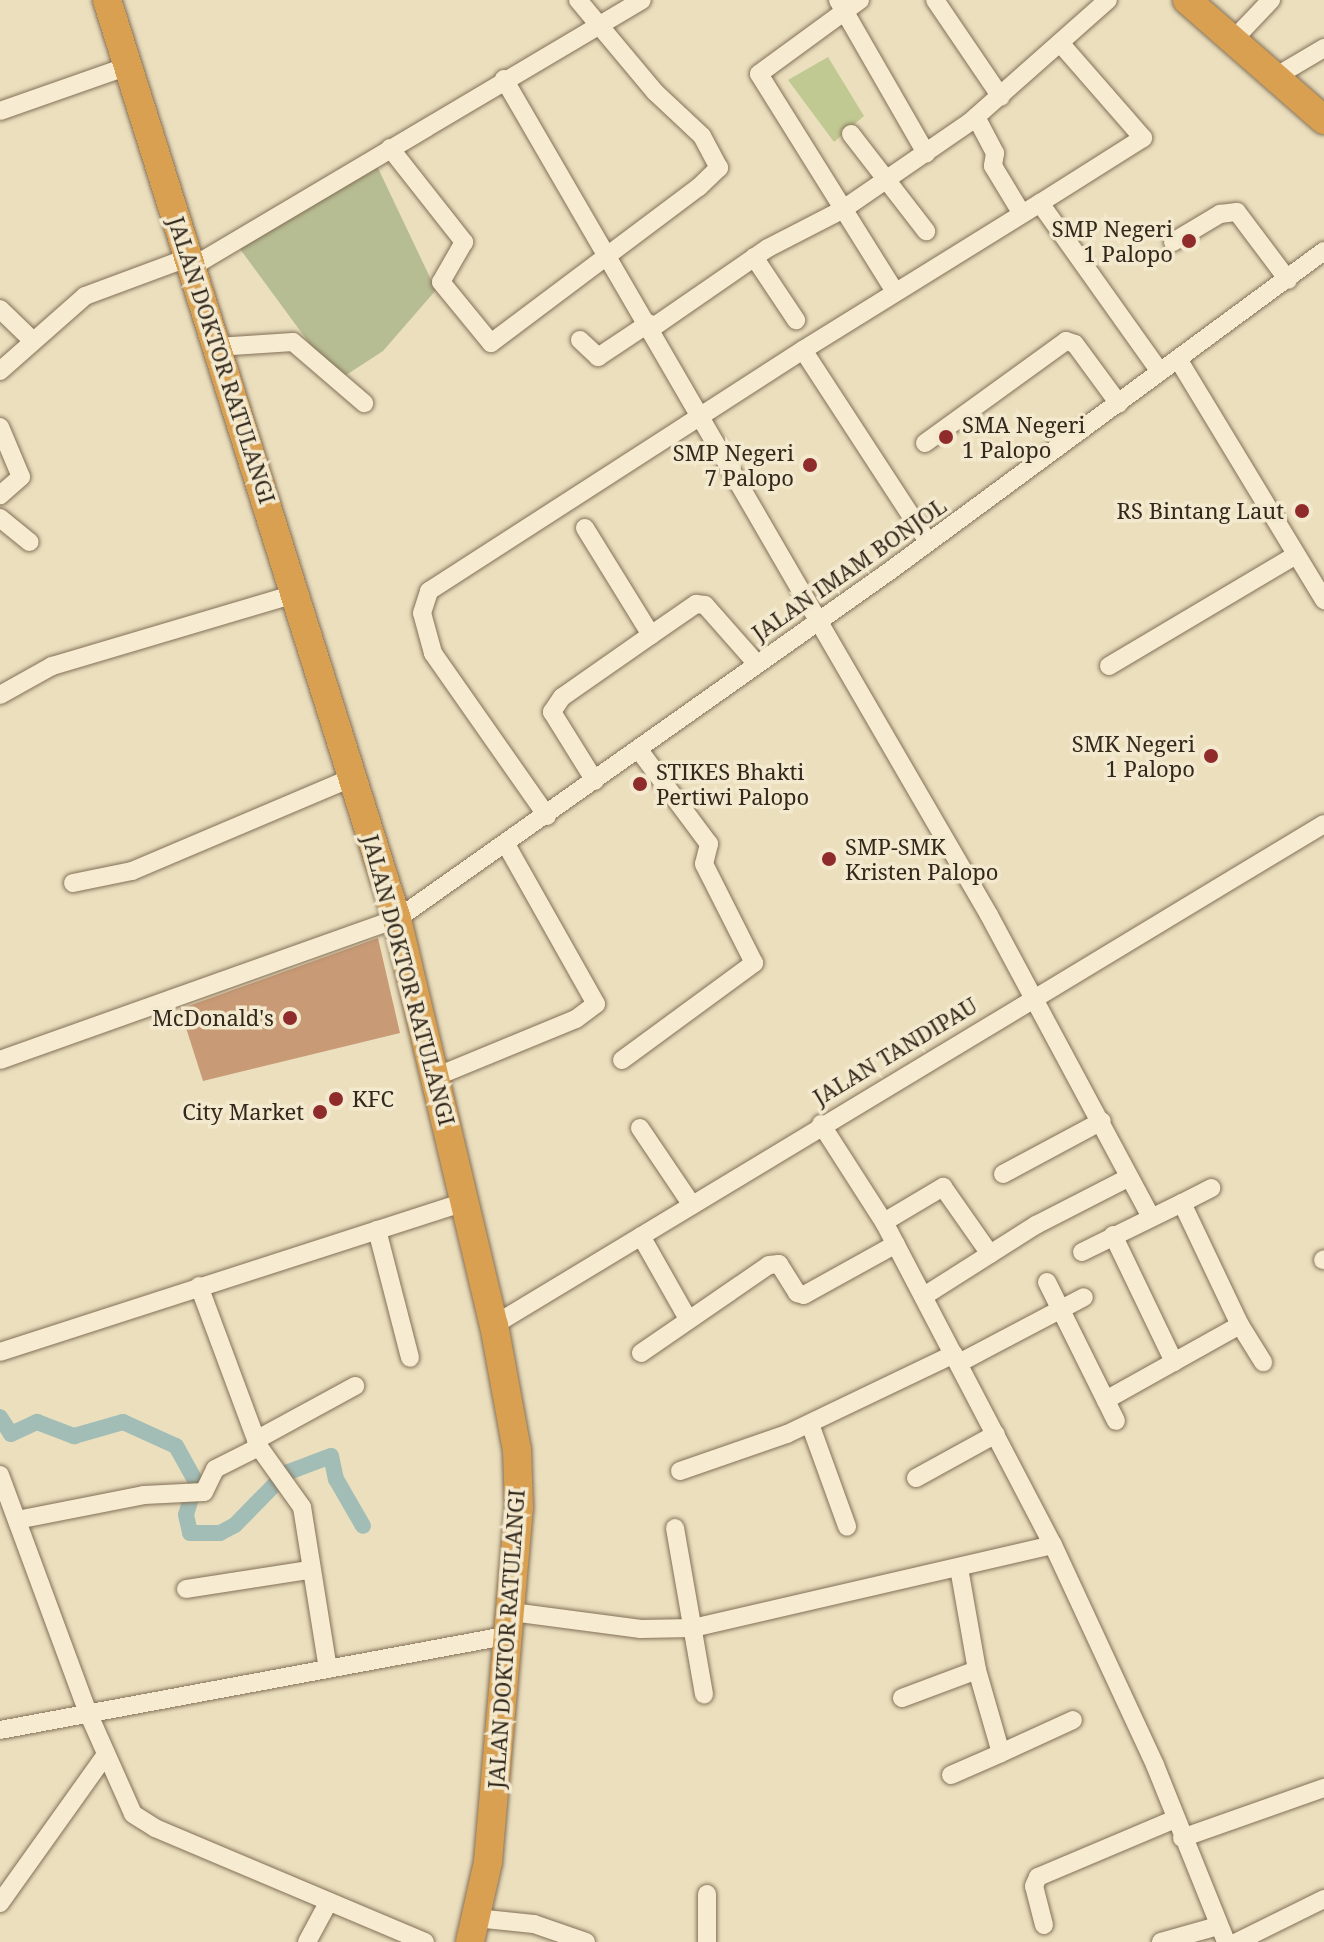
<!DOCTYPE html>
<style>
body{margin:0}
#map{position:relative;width:1324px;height:1942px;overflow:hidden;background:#ebdfbe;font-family:"Noto Serif",serif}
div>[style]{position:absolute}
.green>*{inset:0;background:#c1c993}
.cemetery>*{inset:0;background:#b7bd93}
.canal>*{height:16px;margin:-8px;padding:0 8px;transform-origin:8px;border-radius:8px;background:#a2bdb6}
.building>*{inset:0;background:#c89a76}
.roads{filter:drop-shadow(0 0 2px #837058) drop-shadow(0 0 2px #837058)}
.minor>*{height:18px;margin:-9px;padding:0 9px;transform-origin:9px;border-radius:9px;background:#f7ecd1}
.highway>*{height:28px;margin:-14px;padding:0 14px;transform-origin:14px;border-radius:14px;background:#d9a051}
.dots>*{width:22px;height:22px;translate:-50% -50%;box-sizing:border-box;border:4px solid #f3e9ce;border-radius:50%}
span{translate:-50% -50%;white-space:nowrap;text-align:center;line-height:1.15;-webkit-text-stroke:7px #f3e9ce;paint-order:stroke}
.poi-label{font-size:22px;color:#33281c}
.right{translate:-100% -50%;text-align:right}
.left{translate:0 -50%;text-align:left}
.street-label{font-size:22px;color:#33281c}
</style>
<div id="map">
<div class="green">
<i style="clip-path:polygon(828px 57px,864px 116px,834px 142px,788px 80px)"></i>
</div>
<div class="cemetery">
<i style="clip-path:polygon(377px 166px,436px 290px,383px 351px,337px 381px,240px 249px)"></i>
</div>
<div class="canal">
<i style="left:0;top:1417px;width:20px;rotate:57deg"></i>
<i style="left:11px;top:1434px;width:29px;rotate:-25deg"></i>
<i style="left:37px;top:1422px;width:40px;rotate:21deg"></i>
<i style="left:74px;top:1436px;width:51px;rotate:-15.9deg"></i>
<i style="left:123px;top:1422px;width:58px;rotate:24.4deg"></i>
<i style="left:176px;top:1446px;width:41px;rotate:60.9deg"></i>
<i style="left:196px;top:1482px;width:34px;rotate:107deg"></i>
<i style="left:186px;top:1515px;width:18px;rotate:77deg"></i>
<i style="left:190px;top:1533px;width:30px"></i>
<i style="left:220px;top:1533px;width:17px;rotate:-28deg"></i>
<i style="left:235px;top:1525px;width:73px;rotate:-45.6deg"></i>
<i style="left:286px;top:1473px;width:48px;rotate:-20.7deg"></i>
<i style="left:331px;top:1456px;width:24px;rotate:78deg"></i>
<i style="left:336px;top:1479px;width:54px;rotate:60.1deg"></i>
</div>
<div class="building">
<i style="clip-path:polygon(378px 938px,400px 1033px,203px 1081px,180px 1009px)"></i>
</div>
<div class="roads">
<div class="minor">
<i style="left:838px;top:0;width:177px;rotate:60.1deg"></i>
<i style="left:860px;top:0;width:125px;rotate:143.8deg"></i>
<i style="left:759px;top:74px;width:257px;rotate:58deg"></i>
<i style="left:935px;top:0;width:117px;rotate:55.8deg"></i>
<i style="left:1234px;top:39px;width:54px;rotate:-46.5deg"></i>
<i style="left:1275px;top:77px;width:57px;rotate:-30.6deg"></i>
<i style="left:504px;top:79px;width:966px;rotate:59.88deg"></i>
<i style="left:989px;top:915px;width:343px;rotate:61.8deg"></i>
<i style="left:0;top:111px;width:139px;rotate:-19.3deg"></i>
<i style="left:976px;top:117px;width:41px;rotate:62.2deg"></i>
<i style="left:995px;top:153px;width:13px;rotate:99deg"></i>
<i style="left:993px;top:166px;width:56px;rotate:58.9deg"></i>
<i style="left:851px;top:134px;width:123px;rotate:52.3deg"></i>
<i style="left:390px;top:148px;width:120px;rotate:51.8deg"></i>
<i style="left:464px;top:242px;width:46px;rotate:119.9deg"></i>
<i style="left:441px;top:282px;width:79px;rotate:50.7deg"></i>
<i style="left:491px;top:343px;width:260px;rotate:-36.9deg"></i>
<i style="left:699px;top:187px;width:28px;rotate:-44deg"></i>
<i style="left:719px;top:168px;width:36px;rotate:-118deg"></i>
<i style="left:702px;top:136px;width:64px;rotate:-136.9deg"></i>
<i style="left:655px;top:92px;width:120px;rotate:-129.9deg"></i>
<i style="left:1040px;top:203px;width:122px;rotate:-32.3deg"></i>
<i style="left:1143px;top:138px;width:126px;rotate:-131.1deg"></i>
<i style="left:1173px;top:242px;width:55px;rotate:-30.8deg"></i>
<i style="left:1220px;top:214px;width:17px;rotate:-7deg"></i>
<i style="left:1237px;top:212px;width:85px;rotate:53.1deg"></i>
<i style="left:754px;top:257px;width:76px;rotate:56.3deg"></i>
<i style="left:190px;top:268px;width:525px;rotate:-30.66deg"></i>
<i style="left:0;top:309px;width:46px;rotate:44.1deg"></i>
<i style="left:652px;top:328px;width:141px;rotate:-34.6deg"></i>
<i style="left:768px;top:248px;width:83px;rotate:-27.2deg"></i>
<i style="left:842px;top:210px;width:155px;rotate:-34.5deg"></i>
<i style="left:970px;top:122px;width:184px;rotate:-41.5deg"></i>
<i style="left:580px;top:340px;width:25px;rotate:43deg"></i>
<i style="left:598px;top:357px;width:61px;rotate:-33.7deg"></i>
<i style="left:217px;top:347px;width:76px;rotate:-3.8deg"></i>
<i style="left:293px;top:342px;width:94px;rotate:40.7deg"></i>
<i style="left:803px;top:350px;width:279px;rotate:-31.8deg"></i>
<i style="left:1040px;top:203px;width:207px;rotate:54.6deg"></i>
<i style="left:1178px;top:359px;width:282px;rotate:58.8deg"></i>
<i style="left:0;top:371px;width:113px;rotate:-41.4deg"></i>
<i style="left:85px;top:296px;width:109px;rotate:-20.4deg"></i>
<i style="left:0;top:427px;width:54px;rotate:67.2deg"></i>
<i style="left:21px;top:477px;width:28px;rotate:139deg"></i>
<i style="left:925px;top:443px;width:174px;rotate:-35.9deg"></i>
<i style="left:1066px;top:341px;width:9px;rotate:18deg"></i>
<i style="left:1075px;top:344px;width:74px;rotate:53.7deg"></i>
<i style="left:0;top:518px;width:38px;rotate:39deg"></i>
<i style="left:585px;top:528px;width:126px;rotate:58.3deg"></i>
<i style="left:651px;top:635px;width:108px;rotate:145.1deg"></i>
<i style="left:562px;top:697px;width:18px;rotate:124deg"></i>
<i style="left:552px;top:712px;width:81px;rotate:58.1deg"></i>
<i style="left:651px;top:635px;width:55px;rotate:-34.6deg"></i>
<i style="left:696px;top:604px;width:9px;rotate:6deg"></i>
<i style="left:705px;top:605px;width:79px;rotate:48.6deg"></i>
<i style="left:1109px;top:666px;width:217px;rotate:-30.7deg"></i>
<i style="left:0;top:695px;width:60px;rotate:-29.1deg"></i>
<i style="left:52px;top:666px;width:257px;rotate:-16.5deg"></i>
<i style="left:547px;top:816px;width:199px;rotate:-125deg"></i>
<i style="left:433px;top:653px;width:41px;rotate:-105.4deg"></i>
<i style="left:422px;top:613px;width:23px;rotate:-72deg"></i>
<i style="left:429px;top:591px;width:445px;rotate:-32.8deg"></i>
<i style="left:803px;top:350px;width:229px;rotate:56.9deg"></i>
<i style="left:73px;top:883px;width:60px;rotate:-11.5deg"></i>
<i style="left:132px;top:871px;width:240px;rotate:-23deg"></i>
<i style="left:0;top:1060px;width:421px;rotate:-19.6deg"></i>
<i style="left:397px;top:919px;width:605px;rotate:-35.24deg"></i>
<i style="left:891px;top:570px;width:538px;rotate:-36.38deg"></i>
<i style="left:622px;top:1060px;width:164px;rotate:-36.3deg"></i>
<i style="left:754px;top:963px;width:111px;rotate:-116.8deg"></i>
<i style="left:704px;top:864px;width:21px;rotate:-76deg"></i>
<i style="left:709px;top:844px;width:117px;rotate:-126.7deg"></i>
<i style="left:435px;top:1077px;width:152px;rotate:-22.4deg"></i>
<i style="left:576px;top:1019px;width:25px;rotate:-37deg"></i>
<i style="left:596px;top:1004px;width:184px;rotate:-119.4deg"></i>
<i style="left:821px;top:1124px;width:117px;rotate:57.3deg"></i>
<i style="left:884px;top:1222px;width:365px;rotate:62.4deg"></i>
<i style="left:1053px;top:1545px;width:242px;rotate:65.1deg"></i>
<i style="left:1155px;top:1765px;width:191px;rotate:68.1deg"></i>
<i style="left:640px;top:1128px;width:93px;rotate:56deg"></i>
<i style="left:1003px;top:1174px;width:112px;rotate:-28.2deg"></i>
<i style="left:1182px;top:1203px;width:33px;rotate:-27deg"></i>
<i style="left:884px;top:1222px;width:69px;rotate:-30.7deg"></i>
<i style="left:943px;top:1187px;width:82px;rotate:55deg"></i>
<i style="left:377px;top:1230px;width:132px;rotate:75.5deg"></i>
<i style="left:1113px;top:1235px;width:141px;rotate:64.3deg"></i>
<i style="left:641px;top:1236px;width:95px;rotate:60.5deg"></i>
<i style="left:1082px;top:1252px;width:111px;rotate:-26.1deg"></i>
<i style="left:1182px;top:1203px;width:135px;rotate:64.6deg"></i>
<i style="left:1240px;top:1325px;width:154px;rotate:150.8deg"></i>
<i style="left:1323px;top:1260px;width:1px;rotate:-45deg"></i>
<i style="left:1047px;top:1282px;width:155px;rotate:63.6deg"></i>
<i style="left:199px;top:1286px;width:172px;rotate:69.6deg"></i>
<i style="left:259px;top:1447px;width:74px;rotate:54.4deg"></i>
<i style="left:302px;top:1507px;width:164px;rotate:80.9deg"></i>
<i style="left:924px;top:1296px;width:133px;rotate:-32.4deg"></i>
<i style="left:1036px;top:1225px;width:103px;rotate:-27.1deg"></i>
<i style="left:494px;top:1325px;width:969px;rotate:-31.12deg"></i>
<i style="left:1240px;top:1325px;width:44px;rotate:58.1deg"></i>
<i style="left:0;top:1352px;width:491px;rotate:-17.9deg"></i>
<i style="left:641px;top:1353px;width:155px;rotate:-34.5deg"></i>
<i style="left:769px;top:1265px;width:10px;rotate:-6deg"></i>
<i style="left:779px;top:1264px;width:34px;rotate:58deg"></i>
<i style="left:797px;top:1293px;width:7px;rotate:16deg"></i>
<i style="left:804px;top:1295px;width:105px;rotate:-29deg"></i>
<i style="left:959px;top:1363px;width:141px;rotate:-27.8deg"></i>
<i style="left:810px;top:1424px;width:109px;rotate:70.1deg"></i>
<i style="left:256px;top:1440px;width:113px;rotate:-28.6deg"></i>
<i style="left:680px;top:1471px;width:113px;rotate:-19.1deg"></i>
<i style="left:787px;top:1434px;width:185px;rotate:-25.6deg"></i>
<i style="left:0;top:1475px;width:256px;rotate:69.7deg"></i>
<i style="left:89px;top:1715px;width:108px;rotate:66deg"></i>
<i style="left:133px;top:1814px;width:26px;rotate:32deg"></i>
<i style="left:155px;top:1828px;width:293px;rotate:22.9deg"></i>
<i style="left:916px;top:1478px;width:91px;rotate:-28.8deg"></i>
<i style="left:17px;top:1520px;width:129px;rotate:-11.1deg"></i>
<i style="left:144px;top:1495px;width:60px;rotate:-2.9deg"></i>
<i style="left:204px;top:1492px;width:25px;rotate:-64deg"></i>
<i style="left:215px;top:1469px;width:49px;rotate:-26.6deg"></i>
<i style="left:675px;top:1528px;width:169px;rotate:80.1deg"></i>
<i style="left:959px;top:1568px;width:104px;rotate:80deg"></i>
<i style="left:977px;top:1670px;width:86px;rotate:73.9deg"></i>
<i style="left:1001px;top:1753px;width:79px;rotate:-24.6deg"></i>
<i style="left:186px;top:1589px;width:124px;rotate:-8.8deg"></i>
<i style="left:512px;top:1612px;width:130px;rotate:7.5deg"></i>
<i style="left:641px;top:1629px;width:52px;rotate:-1.1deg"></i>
<i style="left:693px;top:1628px;width:369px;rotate:-13deg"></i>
<i style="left:902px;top:1698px;width:80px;rotate:-20.5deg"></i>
<i style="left:0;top:1730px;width:519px;rotate:-10.55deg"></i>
<i style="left:951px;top:1775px;width:55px;rotate:-23.7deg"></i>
<i style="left:1182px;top:1838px;width:151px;rotate:-19.4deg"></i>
<i style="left:707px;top:1894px;width:48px;rotate:90deg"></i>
<i style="left:0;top:1903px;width:181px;rotate:-54.5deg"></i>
<i style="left:476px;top:1918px;width:58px;rotate:5.9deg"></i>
<i style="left:534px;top:1924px;width:55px;rotate:19.1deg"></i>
<i style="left:1044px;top:1925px;width:40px;rotate:-104.4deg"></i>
<i style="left:1034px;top:1886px;width:10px;rotate:-66deg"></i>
<i style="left:1038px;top:1877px;width:149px;rotate:-22.9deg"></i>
<i style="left:307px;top:1942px;width:44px;rotate:-61.7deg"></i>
<i style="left:1161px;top:1942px;width:59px;rotate:-15.7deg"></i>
<i style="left:1237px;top:1942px;width:97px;rotate:-26.3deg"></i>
</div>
<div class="highway">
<i style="left:107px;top:0;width:964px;rotate:72.49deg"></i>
<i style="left:397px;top:919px;width:417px;rotate:76.6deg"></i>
<i style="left:494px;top:1325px;width:127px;rotate:79.6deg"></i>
<i style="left:517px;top:1450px;width:57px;rotate:88deg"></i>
<i style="left:519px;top:1507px;width:356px;rotate:95deg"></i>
<i style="left:488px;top:1862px;width:82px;rotate:102.7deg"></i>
<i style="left:1187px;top:0;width:182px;rotate:41.2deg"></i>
</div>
</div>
<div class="dots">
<i style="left:1189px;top:241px;background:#8f2c2b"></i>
<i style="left:946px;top:437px;background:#8f2c2b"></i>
<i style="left:810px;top:465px;background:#8f2c2b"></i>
<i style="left:1302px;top:511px;background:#8f2c2b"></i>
<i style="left:1211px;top:756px;background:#8f2c2b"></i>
<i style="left:640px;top:784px;background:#8f2c2b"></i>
<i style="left:829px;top:859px;background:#8f2c2b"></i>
<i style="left:290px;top:1018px;background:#8f2c2b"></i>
<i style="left:336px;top:1099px;background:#8f2c2b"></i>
<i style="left:320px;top:1112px;background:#8f2c2b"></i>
</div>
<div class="poi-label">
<span class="right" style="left:1173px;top:241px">SMP Negeri<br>1 Palopo</span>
<span class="left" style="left:962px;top:437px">SMA Negeri<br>1 Palopo</span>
<span class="right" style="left:794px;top:465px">SMP Negeri<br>7 Palopo</span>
<span class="right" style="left:1284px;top:511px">RS Bintang Laut</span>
<span class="right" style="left:1195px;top:756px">SMK Negeri<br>1 Palopo</span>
<span class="left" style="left:656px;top:784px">STIKES Bhakti<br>Pertiwi Palopo</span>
<span class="left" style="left:845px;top:859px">SMP-SMK<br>Kristen Palopo</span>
<span class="right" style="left:274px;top:1018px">McDonald's</span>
<span class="left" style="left:352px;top:1099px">KFC</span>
<span class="right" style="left:304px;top:1112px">City Market</span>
</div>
<div class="street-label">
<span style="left:222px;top:360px;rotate:72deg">JALAN DOKTOR RATULANGI</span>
<span style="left:849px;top:569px;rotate:-35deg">JALAN IMAM BONJOL</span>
<span style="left:409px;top:980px;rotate:75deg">JALAN DOKTOR RATULANGI</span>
<span style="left:895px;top:1051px;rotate:-31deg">JALAN TANDIPAU</span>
<span style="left:506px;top:1639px;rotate:-86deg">JALAN DOKTOR RATULANGI</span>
</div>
</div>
